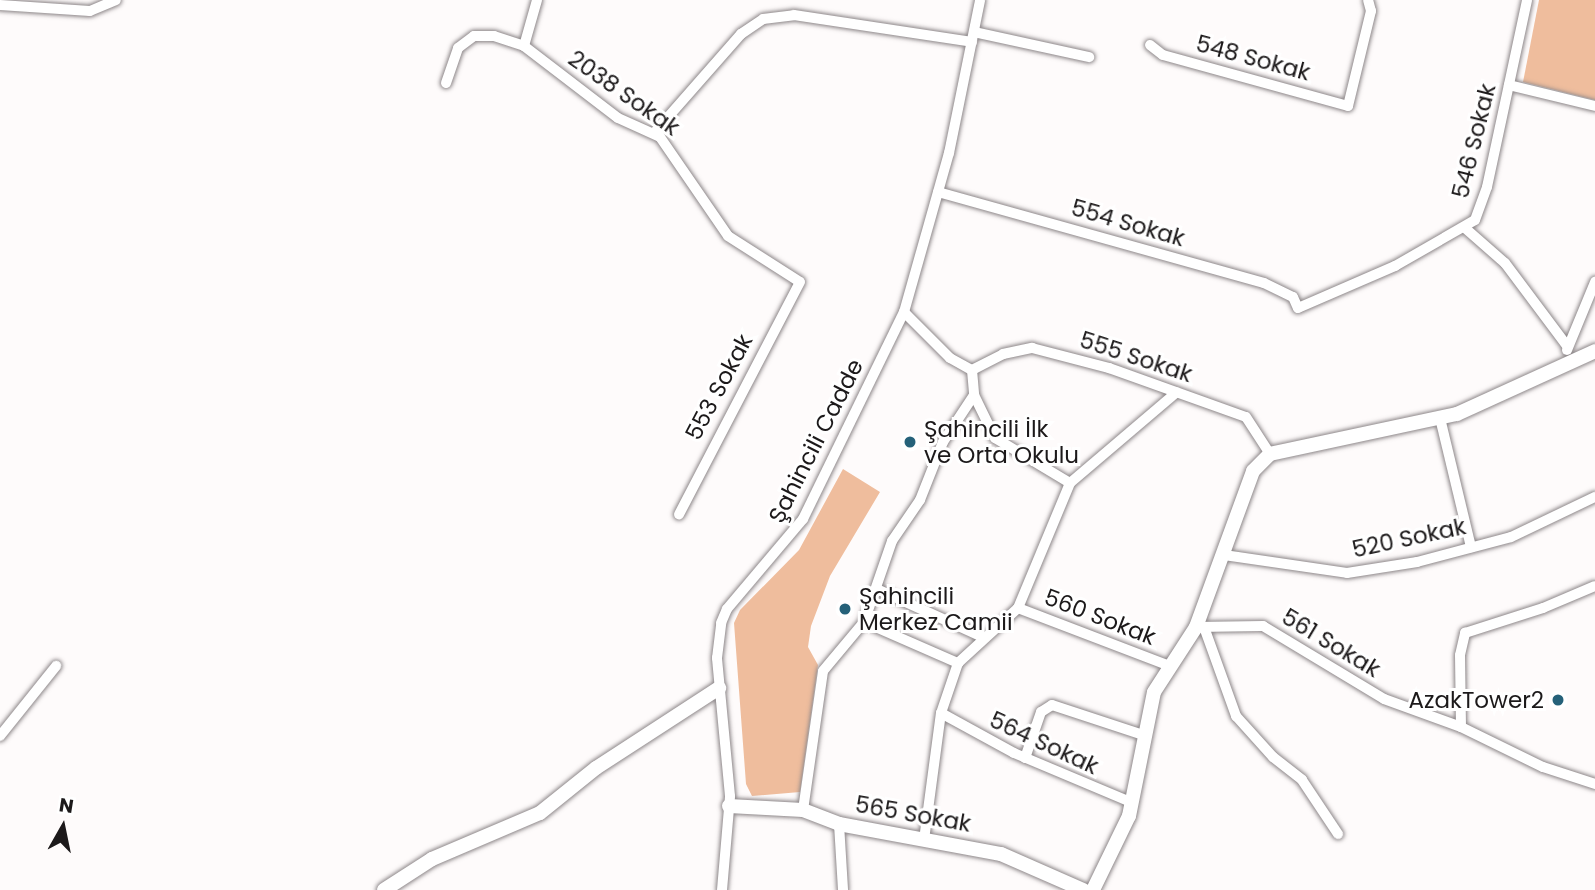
<!DOCTYPE html>
<meta charset="utf-8">
<style>
body{margin:0}
#map{position:relative;width:1595px;height:890px;overflow:hidden;background:#fefbfb;font-family:Poppins,sans-serif}
div>[style]{position:absolute}
.green>*{inset:0;background:#efbd9d}
.roads{filter:drop-shadow(0 0 2px #8d8789) drop-shadow(0 0 2px #8d8789)}
.minor>*{height:10px;margin:-5px;padding:0 5px;transform-origin:5px;border-radius:5px;background:#fff}
.tertiary>*{height:14px;margin:-7px;padding:0 7px;transform-origin:7px;border-radius:7px;background:#fff}
.dots>*{width:19px;height:19px;translate:-50% -50%;box-sizing:border-box;border:4px solid #fff;border-radius:50%}
span{translate:-50% -50%;white-space:nowrap;text-align:center;line-height:1.15;-webkit-text-stroke:6px #fff;paint-order:stroke}
.street-label{font-size:23px;color:#1c191a}
.poi-label{font-size:23px;color:#1c191a}
.left{translate:0 -50%;text-align:left}
.right{translate:-100% -50%;text-align:right}
.north{position:absolute;left:28px;top:792px;width:70px;height:70px;-webkit-text-stroke:5px #fff;paint-order:stroke;rotate:9deg;font-size:19px;font-weight:700;line-height:28px;text-align:center;color:#1c191a}
.north::after{content:'';display:block;margin:auto;width:24px;height:32px;background:#1c191a;clip-path:polygon(50% 0,100% 100%,50% 72%,0 100%)}
</style>
<div id="map">
<div class="green">
<i style="clip-path:polygon(1539px 0,1595px 0,1595px 100px,1523px 82px)"></i>
<i style="clip-path:polygon(843px 469px,880px 492px,830px 576px,811px 626px,808px 647px,818px 665px,800px 792px,752px 796px,746px 784px,734px 623px,740px 610px,799px 550px)"></i>
</div>
<div class="roads">
<div class="minor">
<i style="left:0;top:5px;width:90px;rotate:3.8deg"></i>
<i style="left:90px;top:11px;width:28px;rotate:-23deg"></i>
<i style="left:974px;top:32px;width:118px;rotate:12.3deg"></i>
<i style="left:1150px;top:45px;width:16px;rotate:38deg"></i>
<i style="left:1163px;top:55px;width:192px;rotate:15.4deg"></i>
<i style="left:1348px;top:106px;width:98px;rotate:-76.4deg"></i>
<i style="left:1371px;top:11px;width:11px;rotate:-105deg"></i>
<i style="left:524px;top:46px;width:48px;rotate:-74.2deg"></i>
<i style="left:446px;top:83px;width:37px;rotate:-71deg"></i>
<i style="left:458px;top:48px;width:20px;rotate:-37deg"></i>
<i style="left:474px;top:36px;width:20px"></i>
<i style="left:494px;top:36px;width:32px;rotate:18deg"></i>
<i style="left:524px;top:46px;width:118px;rotate:37.5deg"></i>
<i style="left:618px;top:118px;width:46px;rotate:24.3deg"></i>
<i style="left:660px;top:137px;width:120px;rotate:55.5deg"></i>
<i style="left:728px;top:236px;width:85px;rotate:32.6deg"></i>
<i style="left:800px;top:282px;width:262px;rotate:117.5deg"></i>
<i style="left:1509px;top:85px;width:89px;rotate:13.7deg"></i>
<i style="left:654px;top:133px;width:132px;rotate:-48.7deg"></i>
<i style="left:741px;top:34px;width:27px;rotate:-34deg"></i>
<i style="left:763px;top:19px;width:31px;rotate:-7deg"></i>
<i style="left:794px;top:15px;width:180px;rotate:8.6deg"></i>
<i style="left:938px;top:192px;width:338px;rotate:15.6deg"></i>
<i style="left:1264px;top:283px;width:32px;rotate:26deg"></i>
<i style="left:1293px;top:297px;width:12px;rotate:66deg"></i>
<i style="left:1298px;top:308px;width:106px;rotate:-23.4deg"></i>
<i style="left:1395px;top:266px;width:92px;rotate:-29.9deg"></i>
<i style="left:1475px;top:220px;width:35px;rotate:-70deg"></i>
<i style="left:1487px;top:187px;width:191px;rotate:-77.9deg"></i>
<i style="left:1465px;top:228px;width:53px;rotate:41.2deg"></i>
<i style="left:1505px;top:263px;width:104px;rotate:53.2deg"></i>
<i style="left:904px;top:312px;width:65px;rotate:45deg"></i>
<i style="left:950px;top:358px;width:25px;rotate:29deg"></i>
<i style="left:972px;top:370px;width:25px;rotate:85deg"></i>
<i style="left:974px;top:395px;width:48px;rotate:64deg"></i>
<i style="left:995px;top:438px;width:87px;rotate:31deg"></i>
<i style="left:1567px;top:350px;width:74px;rotate:-67.6deg"></i>
<i style="left:972px;top:370px;width:35px;rotate:-27deg"></i>
<i style="left:1003px;top:354px;width:30px;rotate:-12deg"></i>
<i style="left:1032px;top:348px;width:80px;rotate:14.6deg"></i>
<i style="left:1109px;top:368px;width:145px;rotate:19.7deg"></i>
<i style="left:1246px;top:417px;width:44px;rotate:57deg"></i>
<i style="left:1440px;top:418px;width:133px;rotate:76.5deg"></i>
<i style="left:1224px;top:555px;width:124px;rotate:8.3deg"></i>
<i style="left:1347px;top:573px;width:71px;rotate:-8.9deg"></i>
<i style="left:1417px;top:562px;width:97px;rotate:-14.9deg"></i>
<i style="left:1511px;top:537px;width:93px;rotate:-25.5deg"></i>
<i style="left:879px;top:590px;width:116px;rotate:24.4deg"></i>
<i style="left:1018px;top:608px;width:160px;rotate:20.9deg"></i>
<i style="left:864px;top:622px;width:103px;rotate:23.6deg"></i>
<i style="left:1196px;top:627px;width:67px;rotate:-0.9deg"></i>
<i style="left:1263px;top:626px;width:141px;rotate:31.1deg"></i>
<i style="left:1384px;top:699px;width:82px;rotate:20deg"></i>
<i style="left:1461px;top:727px;width:91px;rotate:26deg"></i>
<i style="left:1543px;top:767px;width:55px;rotate:18.1deg"></i>
<i style="left:1204px;top:627px;width:95px;rotate:70.2deg"></i>
<i style="left:1236px;top:716px;width:55px;rotate:47.9deg"></i>
<i style="left:1273px;top:757px;width:37px;rotate:38deg"></i>
<i style="left:1302px;top:780px;width:65px;rotate:56.3deg"></i>
<i style="left:941px;top:713px;width:83px;rotate:28.7deg"></i>
<i style="left:1014px;top:753px;width:129px;rotate:22.8deg"></i>
<i style="left:1461px;top:727px;width:72px;rotate:-90.8deg"></i>
<i style="left:1460px;top:655px;width:23px;rotate:-77deg"></i>
<i style="left:1465px;top:633px;width:82px;rotate:-17.8deg"></i>
<i style="left:1543px;top:608px;width:56px;rotate:-22.9deg"></i>
<i style="left:0;top:736px;width:90px;rotate:-51.3deg"></i>
<i style="left:1025px;top:758px;width:49px;rotate:-70.8deg"></i>
<i style="left:1041px;top:712px;width:13px;rotate:-32deg"></i>
<i style="left:1052px;top:705px;width:96px;rotate:18.2deg"></i>
<i style="left:803px;top:810px;width:140px;rotate:-81.8deg"></i>
<i style="left:823px;top:671px;width:64px;rotate:-50.1deg"></i>
<i style="left:864px;top:622px;width:86px;rotate:-70.9deg"></i>
<i style="left:892px;top:541px;width:50px;rotate:-55.7deg"></i>
<i style="left:920px;top:500px;width:62px;rotate:-68.4deg"></i>
<i style="left:943px;top:442px;width:56px;rotate:-56.6deg"></i>
<i style="left:839px;top:824px;width:66px;rotate:86.5deg"></i>
<i style="left:924px;top:840px;width:128px;rotate:-82.4deg"></i>
<i style="left:941px;top:713px;width:53px;rotate:-71.2deg"></i>
<i style="left:958px;top:663px;width:81px;rotate:-42.5deg"></i>
<i style="left:1018px;top:608px;width:135px;rotate:-67.4deg"></i>
<i style="left:1070px;top:483px;width:140px;rotate:-40.4deg"></i>
<i style="left:722px;top:890px;width:94px;rotate:-85.1deg"></i>
<i style="left:730px;top:796px;width:139px;rotate:-95.4deg"></i>
<i style="left:717px;top:658px;width:35px;rotate:-83deg"></i>
<i style="left:721px;top:623px;width:15px;rotate:-67deg"></i>
<i style="left:727px;top:609px;width:118px;rotate:-49.8deg"></i>
<i style="left:803px;top:519px;width:230px;rotate:-64deg"></i>
<i style="left:904px;top:312px;width:165px;rotate:-74.2deg"></i>
<i style="left:949px;top:153px;width:156px;rotate:-78.5deg"></i>
</div>
<div class="tertiary">
<i style="left:729px;top:806px;width:74px;rotate:3.1deg"></i>
<i style="left:803px;top:810px;width:39px;rotate:21deg"></i>
<i style="left:839px;top:824px;width:165px;rotate:10.5deg"></i>
<i style="left:1001px;top:854px;width:90px;rotate:23.7deg"></i>
<i style="left:384px;top:890px;width:57px;rotate:-32.9deg"></i>
<i style="left:432px;top:859px;width:117px;rotate:-23.1deg"></i>
<i style="left:540px;top:813px;width:72px;rotate:-38.8deg"></i>
<i style="left:596px;top:768px;width:147px;rotate:-33deg"></i>
<i style="left:1093px;top:890px;width:82px;rotate:-64.1deg"></i>
<i style="left:1129px;top:816px;width:126px;rotate:-78.6deg"></i>
<i style="left:1154px;top:692px;width:77px;rotate:-57.1deg"></i>
<i style="left:1196px;top:627px;width:166px;rotate:-69.9deg"></i>
<i style="left:1253px;top:471px;width:24px;rotate:-45deg"></i>
<i style="left:1270px;top:454px;width:191px;rotate:-12.1deg"></i>
<i style="left:1457px;top:414px;width:152px;rotate:-24.5deg"></i>
</div>
</div>
<div class="dots">
<i style="left:910px;top:442px;background:#256179"></i>
<i style="left:845px;top:609px;background:#256179"></i>
<i style="left:1558px;top:700px;background:#256179"></i>
</div>
<div class="street-label">
<span style="left:1253px;top:58px;rotate:15deg">548 Sokak</span>
<span style="left:624px;top:93px;rotate:35deg">2038 Sokak</span>
<span style="left:1474px;top:141px;rotate:-76deg">546 Sokak</span>
<span style="left:1128px;top:223px;rotate:16deg">554 Sokak</span>
<span style="left:1136px;top:357px;rotate:18deg">555 Sokak</span>
<span style="left:719px;top:387px;rotate:-62deg">553 Sokak</span>
<span style="left:816px;top:441px;rotate:-63deg">Şahincili Cadde</span>
<span style="left:1409px;top:538px;rotate:-12deg">520 Sokak</span>
<span style="left:1100px;top:617px;rotate:21deg">560 Sokak</span>
<span style="left:1331px;top:643px;rotate:31deg">561 Sokak</span>
<span style="left:1044px;top:743px;rotate:25deg">564 Sokak</span>
<span style="left:913px;top:814px;rotate:10deg">565 Sokak</span>
</div>
<div class="poi-label">
<span class="left" style="left:924px;top:442px">Şahincili İlk<br>ve Orta Okulu</span>
<span class="left" style="left:859px;top:609px">Şahincili<br>Merkez Camii</span>
<span class="right" style="left:1544px;top:700px">AzakTower2</span>
</div>
<div class="north">N</div>
</div>
